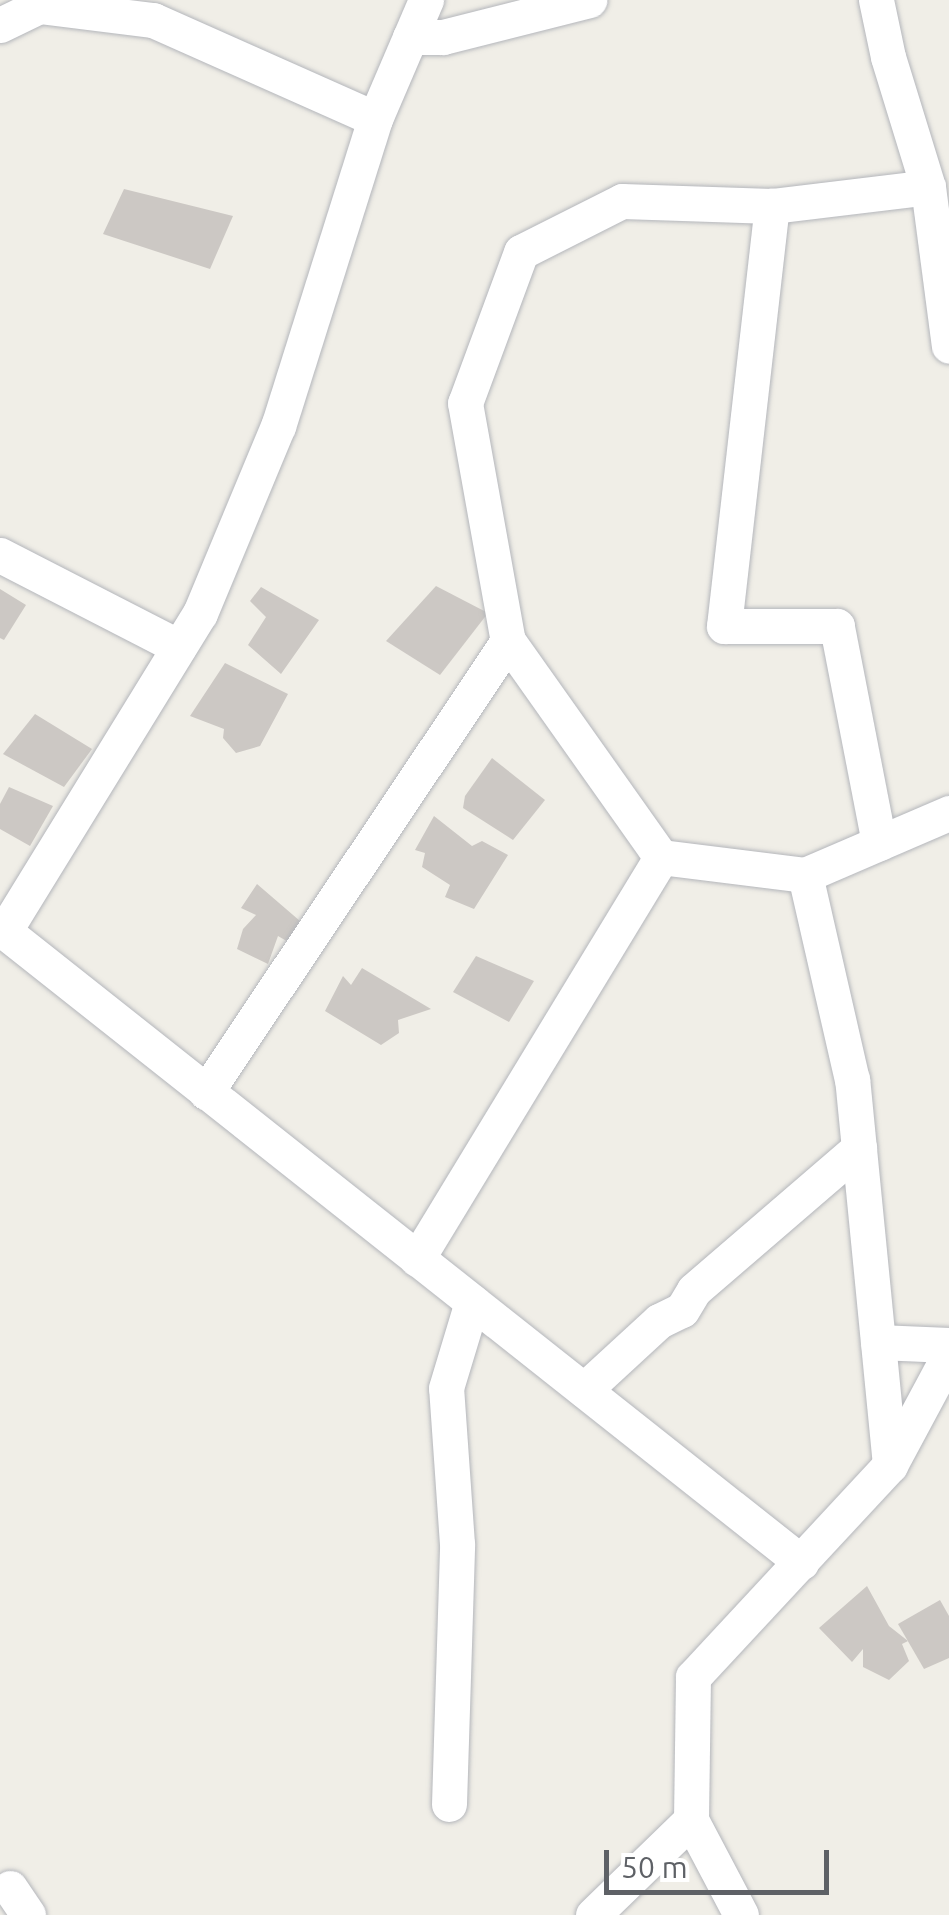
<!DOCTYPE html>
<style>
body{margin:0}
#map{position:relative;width:949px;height:1915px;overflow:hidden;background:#f0eee7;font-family:Ubuntu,sans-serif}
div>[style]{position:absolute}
.building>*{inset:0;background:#ccc8c4}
.roads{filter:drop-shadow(0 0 2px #b4b6bb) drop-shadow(0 0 2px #b4b6bb)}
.street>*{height:35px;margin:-17.5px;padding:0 17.5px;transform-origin:17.5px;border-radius:17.5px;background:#fff}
span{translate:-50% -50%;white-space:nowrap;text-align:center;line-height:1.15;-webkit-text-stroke:8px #fff;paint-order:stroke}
.scale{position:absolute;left:604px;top:1850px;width:225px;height:45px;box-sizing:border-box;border:5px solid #5e6166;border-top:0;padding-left:12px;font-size:30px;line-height:35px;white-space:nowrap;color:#5e6166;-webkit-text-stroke:8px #fff;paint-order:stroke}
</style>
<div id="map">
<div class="building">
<i style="clip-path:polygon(124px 189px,233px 216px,210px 269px,103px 234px)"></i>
<i style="clip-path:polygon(436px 586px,488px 613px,440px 675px,386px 641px)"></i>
<i style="clip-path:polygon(261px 587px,319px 620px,281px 674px,248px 645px,266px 617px,250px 601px)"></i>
<i style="clip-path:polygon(0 589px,26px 605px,4px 640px,0 638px)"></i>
<i style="clip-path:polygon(225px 663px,288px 694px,260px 746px,236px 753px,223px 738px,224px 729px,190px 716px)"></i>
<i style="clip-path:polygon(35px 714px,92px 749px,64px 787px,3px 754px)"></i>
<i style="clip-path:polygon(492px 758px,545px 800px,513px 840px,463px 808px,465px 796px)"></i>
<i style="clip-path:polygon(9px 787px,53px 806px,30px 846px,0 829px,0 804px)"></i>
<i style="clip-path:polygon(434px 816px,472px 846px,482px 841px,508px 855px,474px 909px,445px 897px,450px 885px,422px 867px,425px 853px,415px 850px)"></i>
<i style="clip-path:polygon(257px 884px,300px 921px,290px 943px,278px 936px,268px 964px,237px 949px,243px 929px,256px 915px,241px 908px)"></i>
<i style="clip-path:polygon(476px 956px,534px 981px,509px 1022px,453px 992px)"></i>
<i style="clip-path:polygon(362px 968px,431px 1009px,398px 1020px,399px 1033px,381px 1045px,325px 1011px,343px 976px,351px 985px)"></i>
<i style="clip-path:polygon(867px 1586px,889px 1626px,908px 1641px,902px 1644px,909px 1661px,889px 1680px,863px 1667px,863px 1649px,852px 1662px,819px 1628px)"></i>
<i style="clip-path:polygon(940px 1600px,949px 1616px,949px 1658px,924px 1669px,898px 1624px)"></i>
</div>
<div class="roads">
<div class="street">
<i style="left:426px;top:0;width:129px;rotate:113.2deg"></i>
<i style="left:375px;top:119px;width:322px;rotate:107.5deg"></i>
<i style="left:278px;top:426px;width:203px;rotate:112.6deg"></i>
<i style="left:200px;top:613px;width:374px;rotate:121.6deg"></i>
<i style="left:4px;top:931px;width:1017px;rotate:38.37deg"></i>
<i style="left:876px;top:0;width:58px;rotate:78.1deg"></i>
<i style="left:888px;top:57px;width:136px;rotate:72.9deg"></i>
<i style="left:928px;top:187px;width:160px;rotate:82.5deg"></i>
<i style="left:0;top:25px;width:43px;rotate:-26deg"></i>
<i style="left:39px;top:6px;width:115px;rotate:7deg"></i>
<i style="left:153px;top:20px;width:243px;rotate:24deg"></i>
<i style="left:410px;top:37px;width:33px"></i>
<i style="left:443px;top:37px;width:151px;rotate:-14.2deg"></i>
<i style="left:772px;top:206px;width:150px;rotate:-178.1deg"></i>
<i style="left:622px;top:201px;width:113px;rotate:153.2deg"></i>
<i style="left:521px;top:252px;width:161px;rotate:110.3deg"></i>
<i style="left:465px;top:403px;width:242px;rotate:79.8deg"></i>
<i style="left:508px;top:641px;width:265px;rotate:54.7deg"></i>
<i style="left:661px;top:857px;width:145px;rotate:7.1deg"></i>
<i style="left:0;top:555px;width:201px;rotate:27.2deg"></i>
<i style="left:879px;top:843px;width:221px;rotate:-101deg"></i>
<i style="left:837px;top:626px;width:113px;rotate:180deg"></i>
<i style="left:724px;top:626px;width:423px;rotate:-83.5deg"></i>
<i style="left:772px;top:206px;width:157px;rotate:-6.9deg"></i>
<i style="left:206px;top:1092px;width:543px;rotate:-56.19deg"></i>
<i style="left:417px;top:1259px;width:470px;rotate:-58.7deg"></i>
<i style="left:878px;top:1342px;width:71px;rotate:2.4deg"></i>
<i style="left:584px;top:1390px;width:102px;rotate:-42.6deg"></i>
<i style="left:659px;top:1321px;width:25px;rotate:-26deg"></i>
<i style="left:682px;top:1310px;width:23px;rotate:-59deg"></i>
<i style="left:694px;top:1290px;width:218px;rotate:-40.7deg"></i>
<i style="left:890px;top:1465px;width:387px;rotate:-95.6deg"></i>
<i style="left:852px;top:1080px;width:210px;rotate:-102.9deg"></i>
<i style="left:805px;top:875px;width:157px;rotate:-23.3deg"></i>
<i style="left:449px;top:1804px;width:260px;rotate:-88.2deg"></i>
<i style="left:457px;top:1544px;width:156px;rotate:-94deg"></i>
<i style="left:446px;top:1388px;width:90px;rotate:-73.2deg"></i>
<i style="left:691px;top:1820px;width:107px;rotate:62.2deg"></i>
<i style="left:10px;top:1888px;width:32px;rotate:56deg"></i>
<i style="left:593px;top:1915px;width:136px;rotate:-44.1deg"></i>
<i style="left:691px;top:1820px;width:143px;rotate:-89.2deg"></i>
<i style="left:693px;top:1677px;width:289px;rotate:-47.1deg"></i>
<i style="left:890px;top:1465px;width:125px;rotate:-61.8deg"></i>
</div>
</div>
<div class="scale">50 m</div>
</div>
